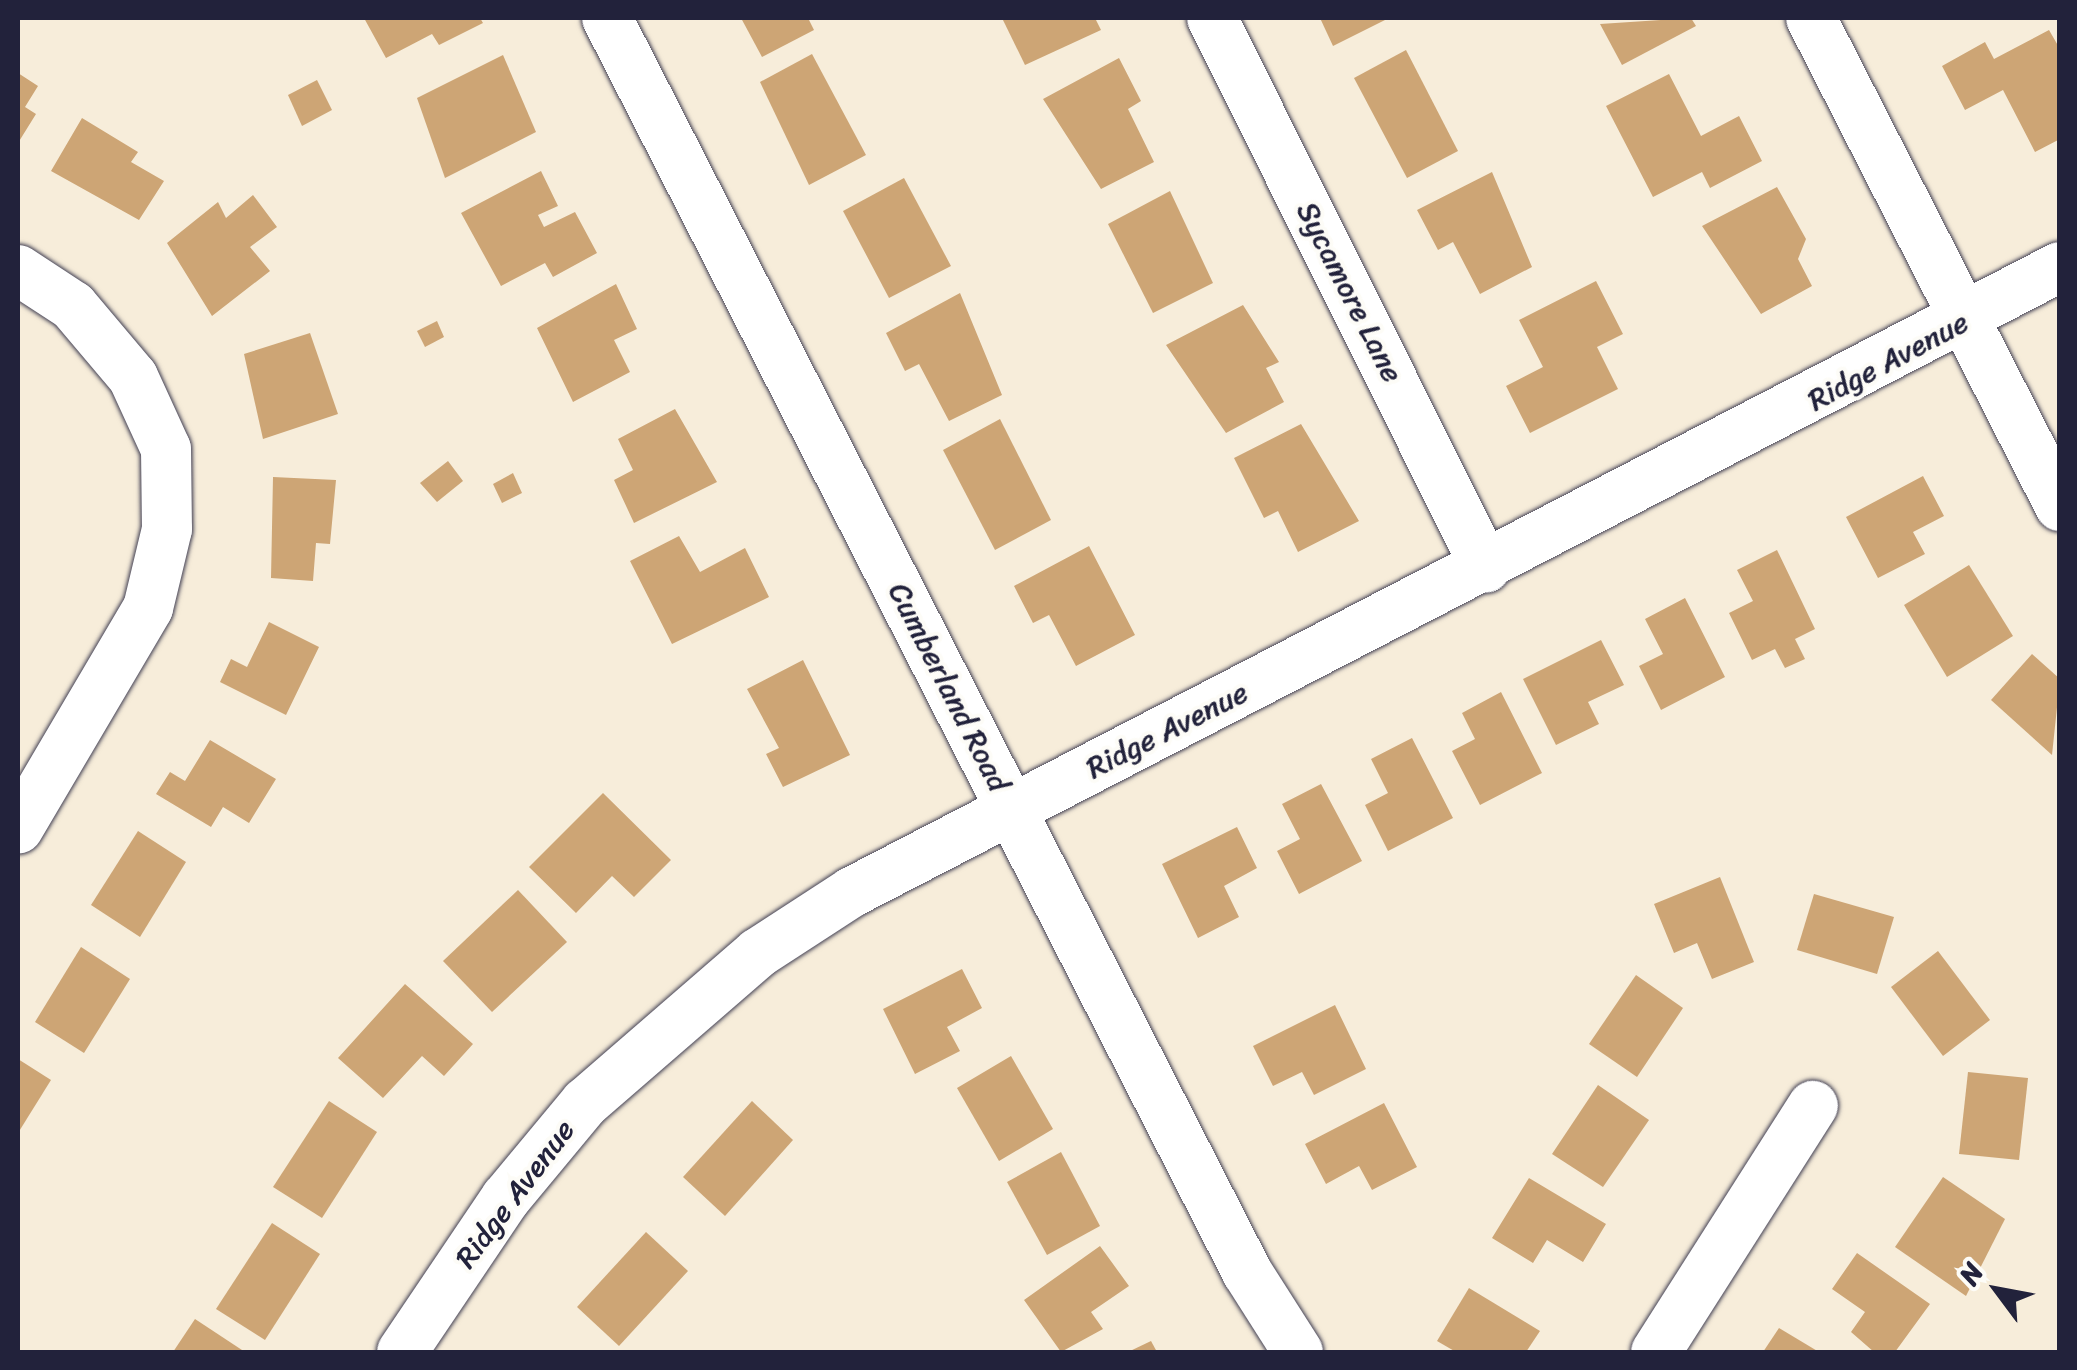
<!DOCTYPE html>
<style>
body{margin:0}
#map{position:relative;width:2077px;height:1370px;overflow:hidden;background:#f7edda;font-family:Sriracha,sans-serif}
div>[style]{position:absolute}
.building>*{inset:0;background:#cda575}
.roads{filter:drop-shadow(0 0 2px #424053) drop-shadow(0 0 2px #424053)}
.minor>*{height:50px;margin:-25px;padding:0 25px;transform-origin:25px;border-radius:25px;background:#fff}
span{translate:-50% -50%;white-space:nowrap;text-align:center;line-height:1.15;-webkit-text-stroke:8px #fdfcf7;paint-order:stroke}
.street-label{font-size:30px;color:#22223b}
.frame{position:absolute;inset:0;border:20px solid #22223b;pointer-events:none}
.north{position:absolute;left:1947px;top:1240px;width:100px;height:100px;-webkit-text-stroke:8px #fdfcf7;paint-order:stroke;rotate:302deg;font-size:28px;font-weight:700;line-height:40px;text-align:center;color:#22223b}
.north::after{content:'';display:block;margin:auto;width:35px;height:45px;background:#22223b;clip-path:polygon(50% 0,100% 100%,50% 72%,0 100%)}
</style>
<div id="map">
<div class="building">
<i style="clip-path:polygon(364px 18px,480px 18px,483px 23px,439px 45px,432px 34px,386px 58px)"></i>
<i style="clip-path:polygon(741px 18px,808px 18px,814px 30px,762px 57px)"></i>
<i style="clip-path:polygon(1002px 18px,1095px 18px,1101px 30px,1025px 65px)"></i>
<i style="clip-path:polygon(1320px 18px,1389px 18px,1333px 46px)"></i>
<i style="clip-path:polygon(1691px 18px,1696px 26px,1622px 65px,1600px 24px)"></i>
<i style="clip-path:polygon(2049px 30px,2060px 49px,2060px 139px,2035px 152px,2003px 90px,1965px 110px,1942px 66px,1985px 42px,1994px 59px)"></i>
<i style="clip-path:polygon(1406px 50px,1458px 151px,1407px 178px,1354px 78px)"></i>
<i style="clip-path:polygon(812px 54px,866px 155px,809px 185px,760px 82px)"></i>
<i style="clip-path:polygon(503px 55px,536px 132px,445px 178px,417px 98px)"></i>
<i style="clip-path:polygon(1119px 58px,1141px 101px,1128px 109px,1154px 162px,1101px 189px,1043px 99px)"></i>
<i style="clip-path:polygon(18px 73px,38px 86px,25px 107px,36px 114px,18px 143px)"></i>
<i style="clip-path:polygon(1669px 74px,1701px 136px,1739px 116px,1762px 161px,1710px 188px,1702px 172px,1653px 197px,1606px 106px)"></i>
<i style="clip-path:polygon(317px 80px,332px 110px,302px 126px,288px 95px)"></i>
<i style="clip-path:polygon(82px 118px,138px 152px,131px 162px,164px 181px,139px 220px,51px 171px)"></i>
<i style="clip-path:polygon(541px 171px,558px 206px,538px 215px,544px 227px,575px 212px,597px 253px,553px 277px,545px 263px,501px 286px,461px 213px)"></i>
<i style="clip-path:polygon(1492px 172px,1532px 267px,1480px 294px,1453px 242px,1438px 250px,1417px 210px)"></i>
<i style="clip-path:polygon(904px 178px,951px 266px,889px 298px,843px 211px)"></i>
<i style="clip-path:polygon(1777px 187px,1806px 239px,1798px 259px,1812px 286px,1761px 314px,1702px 226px)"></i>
<i style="clip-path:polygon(1170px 191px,1213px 283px,1153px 313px,1108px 224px)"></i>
<i style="clip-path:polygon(253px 195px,277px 227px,250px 247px,270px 271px,212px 316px,167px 243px,218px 202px,226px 218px)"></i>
<i style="clip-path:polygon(1596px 281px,1623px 334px,1597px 347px,1618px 389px,1530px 433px,1506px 386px,1543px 367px,1519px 320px)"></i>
<i style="clip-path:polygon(616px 284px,637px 329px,614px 340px,630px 372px,573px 402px,537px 328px)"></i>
<i style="clip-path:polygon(960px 293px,1002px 395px,949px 421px,919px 364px,905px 371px,886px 333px)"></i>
<i style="clip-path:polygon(1243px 305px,1279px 362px,1266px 368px,1284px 402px,1226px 433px,1166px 345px)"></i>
<i style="clip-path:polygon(437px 321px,444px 337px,425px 347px,417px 331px)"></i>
<i style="clip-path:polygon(310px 333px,338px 414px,263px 439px,244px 354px)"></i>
<i style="clip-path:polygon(675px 409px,717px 482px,634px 523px,614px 480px,633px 470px,618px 439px)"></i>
<i style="clip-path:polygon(1000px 419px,1051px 520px,995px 550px,943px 450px)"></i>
<i style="clip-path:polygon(1301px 424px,1359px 521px,1298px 552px,1278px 511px,1264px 518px,1234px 458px)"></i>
<i style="clip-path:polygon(448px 461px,463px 481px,437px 502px,420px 483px)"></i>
<i style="clip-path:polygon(513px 473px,522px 493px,502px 503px,493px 484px)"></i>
<i style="clip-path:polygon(1923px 476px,1944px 516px,1913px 532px,1925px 554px,1878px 578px,1846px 517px)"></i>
<i style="clip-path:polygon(273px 477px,336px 480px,330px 544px,316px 543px,313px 581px,271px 578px)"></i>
<i style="clip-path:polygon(679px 536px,700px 572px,745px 548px,769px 597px,672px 644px,630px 561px)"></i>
<i style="clip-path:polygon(1089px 546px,1135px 635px,1076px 666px,1049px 615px,1033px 623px,1014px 586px)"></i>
<i style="clip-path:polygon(1777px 550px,1815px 629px,1795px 639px,1805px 659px,1785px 668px,1775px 649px,1752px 660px,1729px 613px,1753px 601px,1737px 570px)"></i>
<i style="clip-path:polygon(1969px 565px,2013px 636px,1947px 677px,1904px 605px)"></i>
<i style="clip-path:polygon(1685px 598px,1725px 677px,1661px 710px,1639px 666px,1663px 654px,1645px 619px)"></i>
<i style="clip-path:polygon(269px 622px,319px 647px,286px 715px,220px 682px,231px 659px,247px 667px)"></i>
<i style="clip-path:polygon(1601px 640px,1624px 685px,1588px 702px,1599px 724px,1556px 745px,1523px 679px)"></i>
<i style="clip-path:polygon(2032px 654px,2060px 679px,2052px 755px,1991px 700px)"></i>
<i style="clip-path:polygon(803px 660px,850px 755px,783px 787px,766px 754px,779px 748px,747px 689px)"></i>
<i style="clip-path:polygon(1501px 692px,1542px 773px,1480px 805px,1452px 751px,1475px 739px,1462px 713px)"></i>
<i style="clip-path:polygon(1412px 738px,1453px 818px,1388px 851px,1365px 805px,1388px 793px,1371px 759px)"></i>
<i style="clip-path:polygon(210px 740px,276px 779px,249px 823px,223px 807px,211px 827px,156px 794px,170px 772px,185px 781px)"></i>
<i style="clip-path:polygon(1321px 784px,1362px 861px,1299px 894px,1277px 851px,1300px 839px,1282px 804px)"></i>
<i style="clip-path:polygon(603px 793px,671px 860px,634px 897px,612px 876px,576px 913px,529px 867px)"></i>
<i style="clip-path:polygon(1237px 827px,1257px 868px,1224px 886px,1239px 917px,1198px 938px,1162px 864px)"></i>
<i style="clip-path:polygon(138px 831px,186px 862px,140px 937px,91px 905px)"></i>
<i style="clip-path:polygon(1720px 877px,1754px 962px,1712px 979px,1697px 943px,1674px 953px,1654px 904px)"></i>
<i style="clip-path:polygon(518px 890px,567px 942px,492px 1012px,443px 961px)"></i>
<i style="clip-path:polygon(1814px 894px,1894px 917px,1877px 974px,1797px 950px)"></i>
<i style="clip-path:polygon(81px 947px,130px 979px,84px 1053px,35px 1022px)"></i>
<i style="clip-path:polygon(1938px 951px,1990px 1020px,1943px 1056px,1891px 987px)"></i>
<i style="clip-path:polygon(962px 969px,982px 1008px,947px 1027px,960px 1051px,915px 1074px,883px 1009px)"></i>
<i style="clip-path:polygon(1636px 975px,1683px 1008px,1637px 1077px,1589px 1044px)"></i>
<i style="clip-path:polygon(405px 984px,473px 1044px,444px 1076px,422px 1056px,383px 1098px,338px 1058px)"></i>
<i style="clip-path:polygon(1335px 1005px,1366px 1069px,1314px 1095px,1302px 1072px,1273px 1086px,1253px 1046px)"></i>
<i style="clip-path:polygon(1011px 1056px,1053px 1129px,999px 1161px,957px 1088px)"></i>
<i style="clip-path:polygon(18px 1059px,51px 1080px,18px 1133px)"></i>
<i style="clip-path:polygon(1968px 1072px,2028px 1078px,2019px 1160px,1959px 1154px)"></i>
<i style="clip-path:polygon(1598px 1085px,1649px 1120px,1603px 1187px,1552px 1154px)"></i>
<i style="clip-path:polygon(329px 1101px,377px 1132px,322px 1218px,273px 1187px)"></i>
<i style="clip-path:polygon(752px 1101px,793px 1140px,725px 1216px,683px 1177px)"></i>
<i style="clip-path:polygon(1384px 1103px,1417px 1167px,1372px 1190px,1359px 1166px,1326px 1184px,1305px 1144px)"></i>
<i style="clip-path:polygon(1061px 1152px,1100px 1226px,1047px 1255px,1007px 1182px)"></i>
<i style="clip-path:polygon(1943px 1177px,2005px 1219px,1966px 1296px,1895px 1247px)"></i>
<i style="clip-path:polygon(1529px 1178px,1606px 1224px,1583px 1262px,1547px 1240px,1533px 1263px,1492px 1238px)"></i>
<i style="clip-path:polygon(272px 1223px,320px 1254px,265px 1340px,216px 1309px)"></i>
<i style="clip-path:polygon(646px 1232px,688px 1271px,619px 1346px,577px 1307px)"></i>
<i style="clip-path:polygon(1100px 1246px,1129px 1286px,1091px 1312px,1103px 1329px,1061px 1352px,1024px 1300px)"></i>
<i style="clip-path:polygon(1857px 1253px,1930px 1304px,1895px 1352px,1874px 1352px,1851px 1332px,1865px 1312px,1832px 1289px)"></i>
<i style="clip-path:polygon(1469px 1288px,1540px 1331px,1526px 1352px,1456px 1352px,1437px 1341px)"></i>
<i style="clip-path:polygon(195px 1319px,242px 1350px,241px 1352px,173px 1352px)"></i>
<i style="clip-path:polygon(1779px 1328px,1819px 1352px,1763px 1352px)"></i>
<i style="clip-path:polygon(1151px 1341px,1157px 1352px,1128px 1352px)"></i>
</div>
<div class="roads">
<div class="minor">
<i style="left:607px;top:18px;width:1408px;rotate:62.96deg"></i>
<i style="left:1247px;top:1272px;width:95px;rotate:57.5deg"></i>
<i style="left:1212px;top:18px;width:614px;rotate:63.52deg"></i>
<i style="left:1811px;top:18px;width:548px;rotate:62.97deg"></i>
<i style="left:18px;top:270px;width:66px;rotate:33.2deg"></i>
<i style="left:73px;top:306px;width:93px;rotate:49.8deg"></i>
<i style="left:133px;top:377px;width:79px;rotate:65.4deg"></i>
<i style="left:166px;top:449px;width:80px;rotate:89.3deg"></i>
<i style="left:167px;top:529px;width:81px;rotate:103.5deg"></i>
<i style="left:148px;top:608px;width:256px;rotate:120.5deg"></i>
<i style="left:402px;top:1352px;width:186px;rotate:-56deg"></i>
<i style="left:506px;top:1198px;width:124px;rotate:-50.3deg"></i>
<i style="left:585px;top:1103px;width:229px;rotate:-40.9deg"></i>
<i style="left:758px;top:953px;width:112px;rotate:-33deg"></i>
<i style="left:852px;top:892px;width:1360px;rotate:-27.36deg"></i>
<i style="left:1656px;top:1352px;width:292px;rotate:-57.5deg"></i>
</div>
</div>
<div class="street-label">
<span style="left:1350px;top:292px;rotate:63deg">Sycamore Lane</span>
<span style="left:1888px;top:361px;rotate:-28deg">Ridge Avenue</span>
<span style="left:949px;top:687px;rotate:63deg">Cumberland Road</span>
<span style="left:1167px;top:730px;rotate:-27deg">Ridge Avenue</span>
<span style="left:515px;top:1194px;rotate:-53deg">Ridge Avenue</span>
</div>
<div class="frame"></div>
<div class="north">N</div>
</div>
